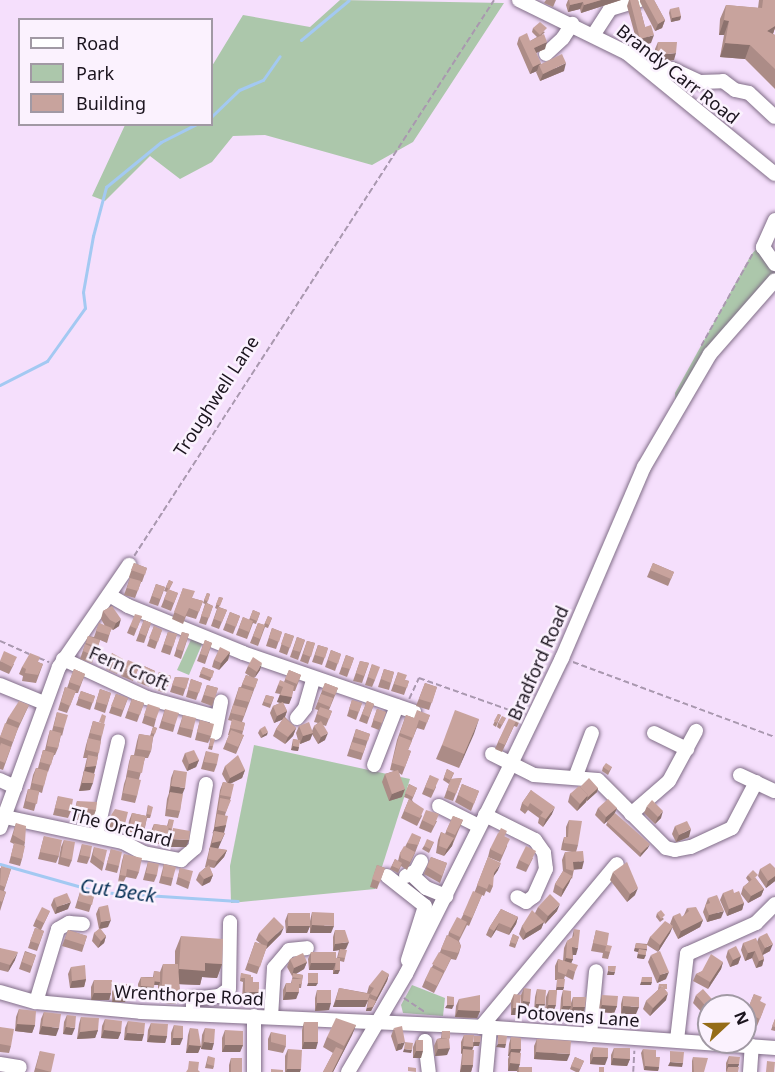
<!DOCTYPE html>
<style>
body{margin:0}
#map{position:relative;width:775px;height:1072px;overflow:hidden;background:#f5dffc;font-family:"Noto Sans",sans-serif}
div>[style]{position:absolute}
.green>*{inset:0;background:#acc7ab}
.stream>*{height:3px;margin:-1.5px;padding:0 1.5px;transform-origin:1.5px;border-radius:1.5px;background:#a3c9f2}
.path>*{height:1.5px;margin-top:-0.75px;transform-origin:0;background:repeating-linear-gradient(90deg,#a998af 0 6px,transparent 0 9px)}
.roads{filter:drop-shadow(0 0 2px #806d87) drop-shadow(0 0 2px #806d87)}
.minor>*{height:14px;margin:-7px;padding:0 7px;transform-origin:7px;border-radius:7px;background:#fff}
.wall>*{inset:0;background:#ac8c87}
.shaded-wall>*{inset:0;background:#8c726e}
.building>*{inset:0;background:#c8a39d}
span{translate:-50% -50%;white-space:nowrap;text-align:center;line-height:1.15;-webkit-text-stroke:5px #fbf2fe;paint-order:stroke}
.street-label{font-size:18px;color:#1b141e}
.water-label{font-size:20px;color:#063055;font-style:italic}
.legend{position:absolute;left:18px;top:18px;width:195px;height:108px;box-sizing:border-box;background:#fbf2fe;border:2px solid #a199a4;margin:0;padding:8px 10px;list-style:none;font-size:18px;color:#1b141e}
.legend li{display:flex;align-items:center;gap:12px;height:30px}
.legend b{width:30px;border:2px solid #a199a4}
.north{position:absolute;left:697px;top:994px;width:60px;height:60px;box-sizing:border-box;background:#fbf2fe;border:2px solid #a199a4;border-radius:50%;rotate:68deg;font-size:16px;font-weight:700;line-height:24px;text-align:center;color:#1b141e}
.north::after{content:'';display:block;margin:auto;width:21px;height:27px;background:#956c17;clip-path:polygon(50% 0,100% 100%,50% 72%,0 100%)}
</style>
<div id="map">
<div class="green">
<i style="clip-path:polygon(340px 0,504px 3px,413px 142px,372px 165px,265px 135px,233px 136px,212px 162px,180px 179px,150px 156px,105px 201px,92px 196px,125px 125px,212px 124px,212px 66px,243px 15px,310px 27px)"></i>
<i style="clip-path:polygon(765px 239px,775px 264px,775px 280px,676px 409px,675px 393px,751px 255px)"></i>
<i style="clip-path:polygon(194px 633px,205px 637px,189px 675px,177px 670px)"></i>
<i style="clip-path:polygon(254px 745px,410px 779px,375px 889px,231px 903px,230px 866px)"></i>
<i style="clip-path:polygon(412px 985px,445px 998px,443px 1016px,403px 1013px,401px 1005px)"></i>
</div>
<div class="stream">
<i style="left:301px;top:40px;width:62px;rotate:-39.8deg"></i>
<i style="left:212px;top:116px;width:37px;rotate:-44deg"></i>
<i style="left:239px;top:90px;width:26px;rotate:-23deg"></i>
<i style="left:263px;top:80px;width:29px;rotate:-55deg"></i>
<i style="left:0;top:385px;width:53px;rotate:-27.1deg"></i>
<i style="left:47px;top:361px;width:65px;rotate:-54.4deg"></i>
<i style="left:85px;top:308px;width:16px;rotate:-97deg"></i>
<i style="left:83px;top:292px;width:57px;rotate:-79.9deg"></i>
<i style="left:93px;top:236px;width:51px;rotate:-75.1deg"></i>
<i style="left:106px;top:187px;width:71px;rotate:-39.3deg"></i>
<i style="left:161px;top:142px;width:39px;rotate:-27deg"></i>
<i style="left:0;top:864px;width:103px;rotate:15.8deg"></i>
<i style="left:99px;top:892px;width:139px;rotate:3.7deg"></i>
</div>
<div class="path">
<i style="left:701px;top:346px;width:107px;rotate:-60.8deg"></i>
<i style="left:134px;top:556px;width:662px;rotate:-57.08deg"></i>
<i style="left:0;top:641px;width:32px;rotate:24deg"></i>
<i style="left:39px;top:658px;width:11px;rotate:22deg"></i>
<i style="left:573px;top:662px;width:215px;rotate:20.4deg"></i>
<i style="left:409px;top:699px;width:23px;rotate:-65deg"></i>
<i style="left:419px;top:678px;width:102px;rotate:19.5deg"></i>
<i style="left:404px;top:998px;width:25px;rotate:34deg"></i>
<i style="left:633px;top:1072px;width:21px;rotate:-87deg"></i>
</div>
<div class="roads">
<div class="minor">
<i style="left:519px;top:0;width:120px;rotate:26.1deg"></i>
<i style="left:627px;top:53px;width:191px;rotate:39.3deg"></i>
<i style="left:594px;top:34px;width:30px;rotate:-57deg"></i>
<i style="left:610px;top:9px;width:31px;rotate:-17deg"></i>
<i style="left:546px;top:54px;width:23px;rotate:-43deg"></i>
<i style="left:563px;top:38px;width:17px;rotate:-57deg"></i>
<i style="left:657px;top:77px;width:17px;rotate:-28deg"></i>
<i style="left:672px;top:69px;width:31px;rotate:25deg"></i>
<i style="left:700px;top:82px;width:23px;rotate:-2deg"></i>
<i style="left:723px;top:81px;width:15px;rotate:37deg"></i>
<i style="left:735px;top:90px;width:14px;rotate:12deg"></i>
<i style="left:749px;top:93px;width:35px;rotate:43deg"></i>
<i style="left:775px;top:220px;width:30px;rotate:114deg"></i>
<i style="left:763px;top:247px;width:21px;rotate:55deg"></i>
<i style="left:109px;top:595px;width:22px;rotate:30deg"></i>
<i style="left:128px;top:606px;width:124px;rotate:22.2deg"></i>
<i style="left:243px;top:653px;width:181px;rotate:19deg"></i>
<i style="left:63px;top:659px;width:93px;rotate:24.9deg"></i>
<i style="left:147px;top:698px;width:73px;rotate:15.2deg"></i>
<i style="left:0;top:685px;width:48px;rotate:22.2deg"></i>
<i style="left:297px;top:718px;width:13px;rotate:-51deg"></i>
<i style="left:305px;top:708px;width:29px;rotate:-74deg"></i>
<i style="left:215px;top:733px;width:32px;rotate:-79deg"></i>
<i style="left:654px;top:733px;width:37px;rotate:26deg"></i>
<i style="left:492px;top:754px;width:47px;rotate:26.6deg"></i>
<i style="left:534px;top:775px;width:64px;rotate:4.5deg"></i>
<i style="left:598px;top:780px;width:96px;rotate:45deg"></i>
<i style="left:666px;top:848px;width:9px;rotate:13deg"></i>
<i style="left:675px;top:850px;width:16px;rotate:-11deg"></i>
<i style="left:691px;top:847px;width:45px;rotate:-24.9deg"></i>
<i style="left:732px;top:828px;width:52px;rotate:-62.4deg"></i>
<i style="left:374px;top:765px;width:63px;rotate:-68.7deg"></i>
<i style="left:740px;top:775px;width:38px;rotate:25deg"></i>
<i style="left:575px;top:778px;width:48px;rotate:-69.3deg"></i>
<i style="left:0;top:780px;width:17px;rotate:25deg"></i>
<i style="left:439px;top:806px;width:45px;rotate:26.6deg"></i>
<i style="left:631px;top:814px;width:50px;rotate:-41deg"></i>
<i style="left:669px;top:781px;width:57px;rotate:-61.6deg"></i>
<i style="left:485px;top:815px;width:56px;rotate:26.6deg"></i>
<i style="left:535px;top:840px;width:16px;rotate:55deg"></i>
<i style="left:544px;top:853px;width:16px;rotate:83deg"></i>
<i style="left:546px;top:869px;width:30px;rotate:114deg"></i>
<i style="left:534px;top:896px;width:10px;rotate:143deg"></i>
<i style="left:526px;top:902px;width:10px;rotate:-151deg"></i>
<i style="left:5px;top:817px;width:121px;rotate:12deg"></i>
<i style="left:123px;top:842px;width:24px;rotate:28deg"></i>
<i style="left:144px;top:853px;width:38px;rotate:11deg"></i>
<i style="left:181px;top:860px;width:18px;rotate:-41deg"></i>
<i style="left:195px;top:848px;width:65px;rotate:-80.2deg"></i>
<i style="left:0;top:828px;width:171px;rotate:-69.9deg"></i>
<i style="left:59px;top:667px;width:124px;rotate:-55.5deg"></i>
<i style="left:96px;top:836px;width:97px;rotate:-76.8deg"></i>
<i style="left:412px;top:875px;width:19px;rotate:43deg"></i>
<i style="left:426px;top:888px;width:22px;rotate:22deg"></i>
<i style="left:387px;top:876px;width:48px;rotate:38.3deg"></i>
<i style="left:425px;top:906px;width:57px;rotate:107.5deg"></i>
<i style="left:406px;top:876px;width:11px;rotate:-27deg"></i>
<i style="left:416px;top:871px;width:11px;rotate:-63deg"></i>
<i style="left:0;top:992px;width:37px;rotate:16deg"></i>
<i style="left:36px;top:1002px;width:105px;rotate:5.4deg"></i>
<i style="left:141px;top:1012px;width:340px;rotate:2.5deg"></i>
<i style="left:481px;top:1027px;width:295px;rotate:4.1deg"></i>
<i style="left:36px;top:1002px;width:76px;rotate:-73.2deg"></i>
<i style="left:58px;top:929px;width:13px;rotate:-29deg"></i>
<i style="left:69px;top:923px;width:14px;rotate:4deg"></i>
<i style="left:193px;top:1014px;width:15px;rotate:-90deg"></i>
<i style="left:193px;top:999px;width:26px;rotate:-7deg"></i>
<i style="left:219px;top:996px;width:12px;rotate:-35deg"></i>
<i style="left:229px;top:989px;width:67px;rotate:-89.1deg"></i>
<i style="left:254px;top:1016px;width:56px;rotate:90deg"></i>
<i style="left:271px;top:1017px;width:49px;rotate:-86.5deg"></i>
<i style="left:274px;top:968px;width:23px;rotate:-50deg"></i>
<i style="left:289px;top:950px;width:18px;rotate:-6deg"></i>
<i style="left:481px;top:1027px;width:212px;rotate:-50.2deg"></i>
<i style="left:590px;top:1035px;width:64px;rotate:-84.6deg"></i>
<i style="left:677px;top:1040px;width:87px;rotate:-83.4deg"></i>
<i style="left:687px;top:954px;width:76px;rotate:-24.2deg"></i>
<i style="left:756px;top:923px;width:27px;rotate:-45deg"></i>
<i style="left:425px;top:1041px;width:31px;rotate:83deg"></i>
<i style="left:0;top:1064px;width:20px;rotate:9deg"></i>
<i style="left:348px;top:1072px;width:114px;rotate:-59.4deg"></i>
<i style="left:406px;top:974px;width:235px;rotate:-63.4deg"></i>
<i style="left:511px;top:764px;width:118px;rotate:-64.3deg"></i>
<i style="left:562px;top:658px;width:208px;rotate:-66.8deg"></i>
<i style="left:644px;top:467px;width:131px;rotate:-59.7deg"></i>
<i style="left:710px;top:354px;width:98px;rotate:-48.7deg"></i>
<i style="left:486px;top:1072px;width:44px;rotate:-84.8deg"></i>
<i style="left:750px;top:1072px;width:26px;rotate:-86deg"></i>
</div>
</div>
<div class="wall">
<i style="clip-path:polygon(546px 0,556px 0,553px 7px,544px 3px)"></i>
<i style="clip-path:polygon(568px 0,621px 0,581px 13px,580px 9px,568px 12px,566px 5px)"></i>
<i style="clip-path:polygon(629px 0,638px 0,645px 27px,651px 43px,638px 46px,627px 6px)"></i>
<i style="clip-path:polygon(640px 0,654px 0,665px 20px,662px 28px,655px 31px,640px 2px)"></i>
<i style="clip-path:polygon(759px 0,775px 0,775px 28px,773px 34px,775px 35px,775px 89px,745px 59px,720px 57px,724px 35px,719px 35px,720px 19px,726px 5px,758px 8px)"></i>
<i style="clip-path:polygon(670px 9px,681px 16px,680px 20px,671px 22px,669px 13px)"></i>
<i style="clip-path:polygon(533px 28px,545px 32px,542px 35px,545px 49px,536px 53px,540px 64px,564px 71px,540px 81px,536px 72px,537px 71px,530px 74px,517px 44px,519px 37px,530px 41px,537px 37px,532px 32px)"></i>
<i style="clip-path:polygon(658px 42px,674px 60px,655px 62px,655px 49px)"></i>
<i style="clip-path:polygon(134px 563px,147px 568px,142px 582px,141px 582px,135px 598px,124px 595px,130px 578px,129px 577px)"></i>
<i style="clip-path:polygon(653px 563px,674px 572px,668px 586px,647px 577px)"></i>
<i style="clip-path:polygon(169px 580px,173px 582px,169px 590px,178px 593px,171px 611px,161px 607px,167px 592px,164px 591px)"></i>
<i style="clip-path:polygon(156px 584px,165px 587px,158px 606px,149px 603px)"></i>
<i style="clip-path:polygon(183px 588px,192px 598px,203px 601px,196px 619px,186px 616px,183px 624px,172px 619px)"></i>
<i style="clip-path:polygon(207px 593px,210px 594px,207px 603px,213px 606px,206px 625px,199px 623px,205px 604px,203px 603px)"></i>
<i style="clip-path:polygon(219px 597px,223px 598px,219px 607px,227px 610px,219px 629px,211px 626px,217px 609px,215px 608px)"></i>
<i style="clip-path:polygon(112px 606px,119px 626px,113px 630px,111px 629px,107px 643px,100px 640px,92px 663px,80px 659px,88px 636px,94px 637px,99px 623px,105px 626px,101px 619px,103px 611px)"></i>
<i style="clip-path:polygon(253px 610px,260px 613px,256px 624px,253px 623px,247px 639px,236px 635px,243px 617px,249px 620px)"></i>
<i style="clip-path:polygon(230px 612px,240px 616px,233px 634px,223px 630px)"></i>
<i style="clip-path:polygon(142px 616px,134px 636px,127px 633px,130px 626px)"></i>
<i style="clip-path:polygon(268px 616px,272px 618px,268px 628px,265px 627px,258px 646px,250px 643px,258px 623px,264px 625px)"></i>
<i style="clip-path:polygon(144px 620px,151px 623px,144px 643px,136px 641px)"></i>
<i style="clip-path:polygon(154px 626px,162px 630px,155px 649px,147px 646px)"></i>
<i style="clip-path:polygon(272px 628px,282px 632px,276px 649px,266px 646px)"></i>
<i style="clip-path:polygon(168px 632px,177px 634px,170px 655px,161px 652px)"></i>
<i style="clip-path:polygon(182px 632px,189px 634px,181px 659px,174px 656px)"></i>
<i style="clip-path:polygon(285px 633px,294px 636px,287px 655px,279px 652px)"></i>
<i style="clip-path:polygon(297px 637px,305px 640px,298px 660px,290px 657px)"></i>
<i style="clip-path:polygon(205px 640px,212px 643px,205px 664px,197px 661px)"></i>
<i style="clip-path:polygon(307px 641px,315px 643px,308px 664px,300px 661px)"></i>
<i style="clip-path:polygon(318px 645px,328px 648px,322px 665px,312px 662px)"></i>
<i style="clip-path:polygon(331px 650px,341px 654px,335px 671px,325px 667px)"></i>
<i style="clip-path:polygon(230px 652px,228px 660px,219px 670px,212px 667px,214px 660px)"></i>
<i style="clip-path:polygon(112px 653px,121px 666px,117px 674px,106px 669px)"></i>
<i style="clip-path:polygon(346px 655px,354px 658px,347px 677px,339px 674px)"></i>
<i style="clip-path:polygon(0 661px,14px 664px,9px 674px,0 670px)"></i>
<i style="clip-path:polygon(360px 661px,369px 663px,362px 683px,353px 681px)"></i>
<i style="clip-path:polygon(38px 662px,43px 664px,36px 683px,22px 681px,23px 676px,19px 674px,22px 667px)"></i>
<i style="clip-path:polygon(372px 664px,375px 680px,372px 687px,365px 685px)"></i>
<i style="clip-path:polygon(140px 665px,133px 681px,121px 676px,124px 668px)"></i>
<i style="clip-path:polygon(144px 666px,155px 671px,149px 687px,137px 682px)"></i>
<i style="clip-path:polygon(248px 666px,260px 670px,254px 678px,258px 679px,242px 722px,245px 723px,242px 735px,244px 735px,236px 754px,223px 749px,229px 735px,228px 735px,232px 721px,228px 720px,239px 687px,241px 687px,246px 675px,251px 677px,245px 673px)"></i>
<i style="clip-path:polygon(203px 667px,214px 671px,210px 681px,199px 677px)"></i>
<i style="clip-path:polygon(74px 669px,85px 674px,78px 693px,75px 693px,67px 713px,58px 710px,65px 687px,67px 688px)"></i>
<i style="clip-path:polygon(384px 669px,394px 672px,389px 690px,378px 687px)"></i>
<i style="clip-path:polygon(289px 670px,301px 675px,295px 691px,293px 691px,289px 704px,283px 703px,287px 711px,285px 717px,296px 728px,293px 736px,285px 744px,273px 736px,276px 729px,283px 719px,274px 723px,270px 713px,273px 706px,280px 703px,277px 702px,280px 694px,275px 693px,278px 685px,284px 682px)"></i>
<i style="clip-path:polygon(159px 672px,171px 676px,165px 693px,154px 689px)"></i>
<i style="clip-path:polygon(398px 672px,405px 680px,409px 681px,404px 695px,391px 691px)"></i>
<i style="clip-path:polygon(175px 677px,189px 678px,183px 696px,170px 692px)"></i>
<i style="clip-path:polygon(191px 679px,202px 683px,196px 700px,186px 697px)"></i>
<i style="clip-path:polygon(325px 683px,338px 688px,329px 710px,332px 711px,326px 726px,323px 725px,325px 740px,318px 744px,312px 734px,310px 740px,300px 744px,299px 742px,298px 751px,291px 750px,293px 739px,298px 740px,296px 733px,299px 726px,312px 731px,314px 726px,318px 723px,314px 722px,318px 710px,315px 709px)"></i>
<i style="clip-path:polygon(425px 683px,437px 687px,429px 710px,416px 706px)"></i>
<i style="clip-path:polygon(207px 685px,218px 688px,212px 706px,201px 702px)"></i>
<i style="clip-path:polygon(100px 689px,111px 693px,105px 713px,94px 709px)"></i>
<i style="clip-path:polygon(81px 691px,95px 696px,90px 710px,76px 705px)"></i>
<i style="clip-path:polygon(116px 694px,128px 698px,121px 717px,109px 713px)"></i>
<i style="clip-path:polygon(266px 695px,274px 697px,270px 708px,262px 705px)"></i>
<i style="clip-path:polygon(132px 699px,144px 703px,137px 722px,125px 718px)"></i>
<i style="clip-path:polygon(352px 700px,362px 703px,356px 720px,347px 716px)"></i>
<i style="clip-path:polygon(367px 701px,374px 704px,367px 724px,359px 721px)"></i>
<i style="clip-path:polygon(148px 704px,156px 719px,154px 727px,157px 728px,153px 738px,151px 751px,148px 758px,145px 758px,139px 779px,137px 796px,135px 803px,121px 800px,124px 784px,126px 778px,126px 777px,129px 762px,131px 755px,134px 755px,137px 741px,139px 734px,150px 736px,153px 727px,142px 723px)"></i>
<i style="clip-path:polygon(29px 705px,17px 731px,3px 770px,0 769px,0 737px,8px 718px)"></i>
<i style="clip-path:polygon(516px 707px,524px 711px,517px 727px,514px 726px,502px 752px,495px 749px,498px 742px)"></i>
<i style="clip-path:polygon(165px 709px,175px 725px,173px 732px,159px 728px)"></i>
<i style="clip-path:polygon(377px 709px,386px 712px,379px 730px,371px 727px)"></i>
<i style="clip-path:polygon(57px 712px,64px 728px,62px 736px,61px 735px,58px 748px,55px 755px,54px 755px,48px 772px,47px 772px,42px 793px,39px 792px,34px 811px,23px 808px,26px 796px,28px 789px,30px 789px,33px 775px,36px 768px,38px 768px,43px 750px,45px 750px,48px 737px,50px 730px,52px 731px)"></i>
<i style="clip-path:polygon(498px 714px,501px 715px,496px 727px,493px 725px)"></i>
<i style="clip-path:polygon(183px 715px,193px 730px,191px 738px,177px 734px)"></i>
<i style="clip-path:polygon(406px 715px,414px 718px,430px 715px,424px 730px,417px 728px,408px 750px,411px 751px,402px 775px,399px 773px,402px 797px,389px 801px,382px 782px,385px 774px,394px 771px,390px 770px,397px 740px)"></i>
<i style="clip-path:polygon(506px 718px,500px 729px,497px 727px,498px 723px)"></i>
<i style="clip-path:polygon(479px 719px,459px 768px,436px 759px,442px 745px)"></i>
<i style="clip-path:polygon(200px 720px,211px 736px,208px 743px,195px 740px)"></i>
<i style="clip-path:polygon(93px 721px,104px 724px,96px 766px,90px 790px,79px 791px,87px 758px,83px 758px,86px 745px)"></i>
<i style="clip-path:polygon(260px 729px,267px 735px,261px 738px,258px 733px)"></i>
<i style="clip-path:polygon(356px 729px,370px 734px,361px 760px,347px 756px)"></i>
<i style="clip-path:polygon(211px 738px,213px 746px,212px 750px,208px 749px)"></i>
<i style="clip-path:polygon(206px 751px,217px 764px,214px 772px,201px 769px)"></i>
<i style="clip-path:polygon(185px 753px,199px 760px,196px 767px,187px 771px,182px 761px)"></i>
<i style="clip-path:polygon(225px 766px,245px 770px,242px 778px,230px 784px,231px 797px,225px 815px,226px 825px,218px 849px,227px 850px,224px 857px,214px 868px,209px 867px,213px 875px,210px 882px,202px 886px,196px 880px,199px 873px,206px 867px,205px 867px,213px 834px,220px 790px,223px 782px,227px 783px,222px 774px)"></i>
<i style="clip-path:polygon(603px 767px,612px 767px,608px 775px,602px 771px)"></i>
<i style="clip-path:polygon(447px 769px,454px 773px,449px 784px,443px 780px)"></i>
<i style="clip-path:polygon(174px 770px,182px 794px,180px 811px,178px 818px,165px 816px,167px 799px,169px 793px,171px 778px)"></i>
<i style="clip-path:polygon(430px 775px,436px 787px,431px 798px,422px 794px)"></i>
<i style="clip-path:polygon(462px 778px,453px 801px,444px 798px,451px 779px)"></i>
<i style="clip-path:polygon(409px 784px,417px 788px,412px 800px,422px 816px,417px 826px,401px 818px,409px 799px,404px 797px)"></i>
<i style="clip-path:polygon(462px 784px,479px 791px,471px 811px,455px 802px)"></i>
<i style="clip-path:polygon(580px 787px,598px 788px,597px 792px,587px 801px,587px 800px,586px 802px,577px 811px,568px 802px,570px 794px)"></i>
<i style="clip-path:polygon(531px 790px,552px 814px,543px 827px,538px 823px,539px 818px,528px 810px,525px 814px,520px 810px,522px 803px)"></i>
<i style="clip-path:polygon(58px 796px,71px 811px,68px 818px,53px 815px)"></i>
<i style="clip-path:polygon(77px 801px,96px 810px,93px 818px,86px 816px,85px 821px,72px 819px)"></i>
<i style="clip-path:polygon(148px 805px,151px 815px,150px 818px,147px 818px,145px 827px,143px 834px,127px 832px,129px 821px,132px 813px,146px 816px)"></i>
<i style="clip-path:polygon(647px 806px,661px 818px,655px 824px,644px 813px)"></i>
<i style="clip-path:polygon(598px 808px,617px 808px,614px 814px,648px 848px,640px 857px,606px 825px,608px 821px,604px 824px,595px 815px)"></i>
<i style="clip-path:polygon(453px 816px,463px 820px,452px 846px,444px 856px,436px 853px,438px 840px,441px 832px,445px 834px)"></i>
<i style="clip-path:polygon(169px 819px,172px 829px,171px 832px,168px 832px,164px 845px,149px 842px,151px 831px,154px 824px,167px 826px)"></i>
<i style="clip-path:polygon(108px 820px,125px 824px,123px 831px,105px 827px)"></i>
<i style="clip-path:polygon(422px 820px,437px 821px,431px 833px,419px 828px)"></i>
<i style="clip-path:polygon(569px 820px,578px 845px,576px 852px,582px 869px,574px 869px,572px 879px,571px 878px,569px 883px,561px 897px,553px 892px,555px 884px,563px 871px,562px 860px,565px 852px,572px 852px,561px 850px,562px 844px,564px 837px,566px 837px,566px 827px)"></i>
<i style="clip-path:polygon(16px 823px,25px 842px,22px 859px,20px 866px,9px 863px,14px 844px,10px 842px)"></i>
<i style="clip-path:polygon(675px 826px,689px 837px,676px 842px,672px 834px)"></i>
<i style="clip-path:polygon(44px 836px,59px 856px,56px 863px,38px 859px)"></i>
<i style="clip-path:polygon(421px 837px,415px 853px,407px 870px,401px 866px,398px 873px,390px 869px,395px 859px,398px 861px,400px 853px,405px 847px,407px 843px)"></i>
<i style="clip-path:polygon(505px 837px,507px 846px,500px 862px,488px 857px,490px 849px)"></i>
<i style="clip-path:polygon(64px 840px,72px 860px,69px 867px,58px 864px,61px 847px)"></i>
<i style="clip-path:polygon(434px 842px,429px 853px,422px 849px,424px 846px)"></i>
<i style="clip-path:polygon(82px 844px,90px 857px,87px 864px,77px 862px)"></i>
<i style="clip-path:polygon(94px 847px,104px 863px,102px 871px,90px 862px)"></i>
<i style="clip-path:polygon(111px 849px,119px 866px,117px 873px,105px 870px)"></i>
<i style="clip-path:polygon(124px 854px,139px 872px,136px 879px,126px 877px,123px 883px,118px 882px,122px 861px)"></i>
<i style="clip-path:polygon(431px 857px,447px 863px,440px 883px,424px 874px)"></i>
<i style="clip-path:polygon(488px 857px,498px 870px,493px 877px,493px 886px,490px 893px,486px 891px,484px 896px,482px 895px,469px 926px,467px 925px,459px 941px,461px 946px,459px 953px,456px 960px,451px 959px,434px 993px,422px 987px,425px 980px,440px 952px,447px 935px,448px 936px,449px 932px,461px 919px,475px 891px)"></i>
<i style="clip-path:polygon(533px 858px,526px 872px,516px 868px,519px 860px)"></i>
<i style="clip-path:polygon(148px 862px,157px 875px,154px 882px,143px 880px)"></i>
<i style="clip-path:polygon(164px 864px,173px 878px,171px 886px,159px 883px)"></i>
<i style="clip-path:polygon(377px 865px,385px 868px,377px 889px,370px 887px)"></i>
<i style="clip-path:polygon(0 868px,11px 869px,4px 891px,6px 892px,0 911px)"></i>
<i style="clip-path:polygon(180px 868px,190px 882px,188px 889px,176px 884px)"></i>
<i style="clip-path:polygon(775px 868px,775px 881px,766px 888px,758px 876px,760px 869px)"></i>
<i style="clip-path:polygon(613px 872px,635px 895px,627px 902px,610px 880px)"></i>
<i style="clip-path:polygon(748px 875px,756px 879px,764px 889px,761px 896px,748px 903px,741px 894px,743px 887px,749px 882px,746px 878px)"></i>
<i style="clip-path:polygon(80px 892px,94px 896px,89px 912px,75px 908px)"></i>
<i style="clip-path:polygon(723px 893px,734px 893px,744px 903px,742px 910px,727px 916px,720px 900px)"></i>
<i style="clip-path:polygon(54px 898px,68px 909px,55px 914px,51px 905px)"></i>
<i style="clip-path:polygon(708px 898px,721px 918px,707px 922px,703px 912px)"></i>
<i style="clip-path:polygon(99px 907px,108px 927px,100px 929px,106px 936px,104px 943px,98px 948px,92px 941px,94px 933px,100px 929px,99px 929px,96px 914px)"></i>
<i style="clip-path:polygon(538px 907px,557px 911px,545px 924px,544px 922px,541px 929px,523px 940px,519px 934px,522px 926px,535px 913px)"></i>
<i style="clip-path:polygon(687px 908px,703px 920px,700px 927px,678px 939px,672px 927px,670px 933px,658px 952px,647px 945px,644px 959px,637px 958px,638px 952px,634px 951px,636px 943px,647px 944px,650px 937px,671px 925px,670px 924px,673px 916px,682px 917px,684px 915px)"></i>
<i style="clip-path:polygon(501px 909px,518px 917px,516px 924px,509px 935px,496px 930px,491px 938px,486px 935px,489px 928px)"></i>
<i style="clip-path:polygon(50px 911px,41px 930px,44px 931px,37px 951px,28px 948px,35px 928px,39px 929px,33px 926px,36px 919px)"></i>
<i style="clip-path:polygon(312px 912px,331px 933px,310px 933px,310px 926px,307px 933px,286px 933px,285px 921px,288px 913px,310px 921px)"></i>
<i style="clip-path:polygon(657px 913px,664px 919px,660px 922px,656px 917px)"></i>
<i style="clip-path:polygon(574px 929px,576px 955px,573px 955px,573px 959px,571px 963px,575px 972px,573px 980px,565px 976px,564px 979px,564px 987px,563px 990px,571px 1003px,573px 997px,583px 1014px,570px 1014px,570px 1007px,568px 1013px,560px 1013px,561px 998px,563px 990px,557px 990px,553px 1013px,545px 1012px,546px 997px,549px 990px,556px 990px,557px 980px,555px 980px,555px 966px,558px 959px,563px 961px,564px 948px,567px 941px,572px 938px)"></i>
<i style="clip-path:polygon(68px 930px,87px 936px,82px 952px,62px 946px)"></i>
<i style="clip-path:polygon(335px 930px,346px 949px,344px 950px,345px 958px,344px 962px,340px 961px,338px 974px,333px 974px,333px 970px,309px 970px,308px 959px,311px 952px,337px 958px,339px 950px,333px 951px,333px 937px)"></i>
<i style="clip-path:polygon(596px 930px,607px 945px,610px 952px,608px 959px,602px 958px,603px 953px,591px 951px)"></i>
<i style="clip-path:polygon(259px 933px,281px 934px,266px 949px,257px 974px,245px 970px,255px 942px,261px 944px,256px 940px)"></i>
<i style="clip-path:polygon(513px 934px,519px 937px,515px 948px,509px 946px)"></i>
<i style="clip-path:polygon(181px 936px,222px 964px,217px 978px,202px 977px,200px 985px,179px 984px,180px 993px,176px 1004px,165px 1003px,165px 998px,158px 996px,158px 985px,154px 985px,152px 994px,138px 994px,138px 984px,141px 977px,153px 977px,154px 971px,160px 972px,163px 964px,175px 964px,175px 951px)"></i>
<i style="clip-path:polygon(759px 937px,770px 951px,763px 955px,764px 959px,762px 966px,756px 968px,752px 958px,745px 961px,741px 950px,743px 943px,757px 942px)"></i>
<i style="clip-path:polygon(0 948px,15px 960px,8px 972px,0 970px)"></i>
<i style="clip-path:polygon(728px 950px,741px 956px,738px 964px,730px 967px,726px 957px)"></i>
<i style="clip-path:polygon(25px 951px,36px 955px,30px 973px,19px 969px)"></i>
<i style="clip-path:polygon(651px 955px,666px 979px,657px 983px,648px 962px)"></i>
<i style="clip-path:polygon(290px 959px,307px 962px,304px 969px,296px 974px,303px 975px,301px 988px,299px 988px,296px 999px,283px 1000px,283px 990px,286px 983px,291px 983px,293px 975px,292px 976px,287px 967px)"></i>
<i style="clip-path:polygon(723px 962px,721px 969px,708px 989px,693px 981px,696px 974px)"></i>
<i style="clip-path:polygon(71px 967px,86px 979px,84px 987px,70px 988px,68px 974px)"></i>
<i style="clip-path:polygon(241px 973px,251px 977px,256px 999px,242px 999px,243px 982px,240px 981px)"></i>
<i style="clip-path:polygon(389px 974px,387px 981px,371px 1011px,366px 1011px,368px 1001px,365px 1007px,333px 1007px,339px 988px,367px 993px,369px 986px)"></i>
<i style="clip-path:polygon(94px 980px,111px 993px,109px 1000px,91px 1000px,91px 987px)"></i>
<i style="clip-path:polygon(659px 984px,666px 991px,666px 1000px,650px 1016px,643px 1009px,646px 1001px,658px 990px)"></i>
<i style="clip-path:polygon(115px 985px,125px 1002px,112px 1002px,112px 992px)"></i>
<i style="clip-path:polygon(524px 988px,530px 1002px,527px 1009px,521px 1009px,521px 995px)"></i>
<i style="clip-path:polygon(537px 989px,543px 1012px,534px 1011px,535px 997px)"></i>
<i style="clip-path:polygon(317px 990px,329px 1010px,315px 1011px,315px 998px)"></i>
<i style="clip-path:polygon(514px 994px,520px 1008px,518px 1015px,511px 1015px,511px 1001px)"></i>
<i style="clip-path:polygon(754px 994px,760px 1001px,763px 1011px,757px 1026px,745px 1021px,745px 1016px)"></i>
<i style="clip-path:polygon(602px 995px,617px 1006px,614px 1013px,599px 1012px,600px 1002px)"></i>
<i style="clip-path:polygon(696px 995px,709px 1006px,708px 1019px,693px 1003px)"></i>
<i style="clip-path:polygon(623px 996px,636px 1014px,621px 1014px,621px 1004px)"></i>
<i style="clip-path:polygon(459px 999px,480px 1011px,477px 1018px,455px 1017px,456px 1006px)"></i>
<i style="clip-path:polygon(19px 1009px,35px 1025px,32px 1033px,15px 1031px,16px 1017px)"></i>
<i style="clip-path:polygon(44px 1012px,56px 1036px,39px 1034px,41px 1019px)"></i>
<i style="clip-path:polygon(67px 1015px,72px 1035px,63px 1034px,64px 1022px)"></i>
<i style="clip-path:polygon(81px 1017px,98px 1030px,95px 1038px,77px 1039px,79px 1024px)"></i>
<i style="clip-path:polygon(105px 1019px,121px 1032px,118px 1039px,101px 1038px,102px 1026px)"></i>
<i style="clip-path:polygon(775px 1019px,775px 1031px,771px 1030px)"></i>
<i style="clip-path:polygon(128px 1021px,142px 1041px,124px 1040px,125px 1028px)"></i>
<i style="clip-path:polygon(304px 1022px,316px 1049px,302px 1049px,302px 1030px)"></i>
<i style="clip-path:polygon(151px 1023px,167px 1036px,165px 1043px,147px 1042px,148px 1030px)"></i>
<i style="clip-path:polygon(174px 1025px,180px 1045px,171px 1045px,171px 1033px)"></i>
<i style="clip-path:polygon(356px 1025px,352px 1035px,333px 1072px,323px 1072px,333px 1053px,323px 1047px,327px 1037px)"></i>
<i style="clip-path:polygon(0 1027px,11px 1046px,9px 1053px,0 1052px)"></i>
<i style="clip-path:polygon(190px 1028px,201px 1046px,198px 1053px,186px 1053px,188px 1035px)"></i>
<i style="clip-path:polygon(205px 1028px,212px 1050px,201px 1049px,202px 1035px)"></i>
<i style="clip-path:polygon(394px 1028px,402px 1049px,396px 1051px,391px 1036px)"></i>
<i style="clip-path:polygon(225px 1030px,243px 1045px,240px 1052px,222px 1052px,222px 1038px)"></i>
<i style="clip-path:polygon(442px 1031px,449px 1041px,447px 1055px,435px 1056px,434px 1046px,437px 1039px,441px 1038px)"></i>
<i style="clip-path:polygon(271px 1032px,286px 1046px,283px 1053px,268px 1050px,268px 1039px)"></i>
<i style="clip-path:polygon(464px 1035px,479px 1046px,474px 1046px,472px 1050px,473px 1065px,471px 1072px,460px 1072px,462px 1054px,461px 1053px,461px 1042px)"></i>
<i style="clip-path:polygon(511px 1037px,521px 1049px,520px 1053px,519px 1067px,532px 1072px,517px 1072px,517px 1071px,508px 1071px,508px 1059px,509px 1056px,508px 1056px,509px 1044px)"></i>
<i style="clip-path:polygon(537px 1039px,567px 1061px,534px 1059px,534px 1046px)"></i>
<i style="clip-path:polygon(416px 1040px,421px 1058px,413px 1058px,413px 1047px)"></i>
<i style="clip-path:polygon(593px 1047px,605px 1065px,590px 1064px,590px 1055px)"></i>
<i style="clip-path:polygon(614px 1048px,630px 1059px,627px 1066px,611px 1065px,611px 1055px)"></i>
<i style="clip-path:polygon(288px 1049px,300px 1072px,285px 1072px,285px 1056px)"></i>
<i style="clip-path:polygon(643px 1049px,656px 1057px,659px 1067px,658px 1071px,644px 1070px,641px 1053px)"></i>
<i style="clip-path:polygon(40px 1051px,51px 1072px,34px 1072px)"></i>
<i style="clip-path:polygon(208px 1056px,214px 1066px,213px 1069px,205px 1068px)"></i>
<i style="clip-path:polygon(729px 1056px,739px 1064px,738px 1067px,726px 1072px,726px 1063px)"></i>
<i style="clip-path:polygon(575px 1057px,584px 1061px,579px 1072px,576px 1072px,570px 1069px)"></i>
<i style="clip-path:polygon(693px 1057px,704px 1072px,692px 1072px,692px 1061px)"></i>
<i style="clip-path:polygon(231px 1058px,242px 1072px,229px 1072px,229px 1065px)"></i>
</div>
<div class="shaded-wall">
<i style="clip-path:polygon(601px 0,621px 0,581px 13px,584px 5px)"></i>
<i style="clip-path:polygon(583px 2px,580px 9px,568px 12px,570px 5px)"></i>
<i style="clip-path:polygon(681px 16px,680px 20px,671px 22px,672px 18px)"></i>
<i style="clip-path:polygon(665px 20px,662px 28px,655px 31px,658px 24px)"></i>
<i style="clip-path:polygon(724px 20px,729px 21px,724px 35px,719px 35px)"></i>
<i style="clip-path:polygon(775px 26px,775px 28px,771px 39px,767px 31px)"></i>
<i style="clip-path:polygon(654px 35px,651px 43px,638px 46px,640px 39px)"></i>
<i style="clip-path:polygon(547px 42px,545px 49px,531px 55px,534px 48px)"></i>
<i style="clip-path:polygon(725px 43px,750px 45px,745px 59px,720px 57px)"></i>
<i style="clip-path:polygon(676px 53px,674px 60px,655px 62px,657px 55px)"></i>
<i style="clip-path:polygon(541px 63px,540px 67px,539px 65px,537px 71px,530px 74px,533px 67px)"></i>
<i style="clip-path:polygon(566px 63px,564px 71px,540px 81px,543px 74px)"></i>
<i style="clip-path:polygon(121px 619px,119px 626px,113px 630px,116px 623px)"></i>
<i style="clip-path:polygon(230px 652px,228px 660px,219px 670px,221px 663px)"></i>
<i style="clip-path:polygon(262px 663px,260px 670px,254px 679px,257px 672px)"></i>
<i style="clip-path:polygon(280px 695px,292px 697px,289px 704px,277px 702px)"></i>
<i style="clip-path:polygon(287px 711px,284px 719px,274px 723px,277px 716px)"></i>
<i style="clip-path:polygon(479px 719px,474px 734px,459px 768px,464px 754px)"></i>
<i style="clip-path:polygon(296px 728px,293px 736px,285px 744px,288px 737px)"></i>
<i style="clip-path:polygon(268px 732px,267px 735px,261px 738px,263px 735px)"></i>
<i style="clip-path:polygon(313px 733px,310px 740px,300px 744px,303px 736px)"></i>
<i style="clip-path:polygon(328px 733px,325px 740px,318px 744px,321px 737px)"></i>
<i style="clip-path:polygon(293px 746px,299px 747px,298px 751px,291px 750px)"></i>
<i style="clip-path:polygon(199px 760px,196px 767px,187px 771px,189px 764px)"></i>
<i style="clip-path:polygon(96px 766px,94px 773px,84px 771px,83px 775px,86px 767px)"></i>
<i style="clip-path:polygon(245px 770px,242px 778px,227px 785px,230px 778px)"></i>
<i style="clip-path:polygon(82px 783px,93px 783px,90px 790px,79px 791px)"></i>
<i style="clip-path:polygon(171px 786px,185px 788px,182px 795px,169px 793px)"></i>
<i style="clip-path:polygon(598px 788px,597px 792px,587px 801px,588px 797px)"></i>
<i style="clip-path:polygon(405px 789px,402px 797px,389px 801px,392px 794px)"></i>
<i style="clip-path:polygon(588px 795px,586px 802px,577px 811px,580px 804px)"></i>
<i style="clip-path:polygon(555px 807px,552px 814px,543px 827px,546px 819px)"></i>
<i style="clip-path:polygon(617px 808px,614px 815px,604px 824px,606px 817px)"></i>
<i style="clip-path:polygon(663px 811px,661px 818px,655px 824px,658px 817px)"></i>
<i style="clip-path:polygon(226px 825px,224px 833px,214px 831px,212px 834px,215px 827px)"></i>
<i style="clip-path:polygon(691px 829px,689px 837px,676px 842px,679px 835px)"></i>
<i style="clip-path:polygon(225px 833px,218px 849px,209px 850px,212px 843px)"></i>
<i style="clip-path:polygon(454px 838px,452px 846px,444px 856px,447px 849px)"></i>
<i style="clip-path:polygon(171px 839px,189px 840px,186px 847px,168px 847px)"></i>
<i style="clip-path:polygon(650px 844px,648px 848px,640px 857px,641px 853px)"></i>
<i style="clip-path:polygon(227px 850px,224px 857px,214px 868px,217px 861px)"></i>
<i style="clip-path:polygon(584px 861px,582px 869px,571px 870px,573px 862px)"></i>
<i style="clip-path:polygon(501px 863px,498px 870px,491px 880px,494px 873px)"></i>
<i style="clip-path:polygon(213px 875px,210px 882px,202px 886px,204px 879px)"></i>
<i style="clip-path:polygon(572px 876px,569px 883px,561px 897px,563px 889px)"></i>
<i style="clip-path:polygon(775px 876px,775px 881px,766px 888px,768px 881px)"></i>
<i style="clip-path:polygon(638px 888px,635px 895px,627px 902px,630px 894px)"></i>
<i style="clip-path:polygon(764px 889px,761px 896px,748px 903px,751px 896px)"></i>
<i style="clip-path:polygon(71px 902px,68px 909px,55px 914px,57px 907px)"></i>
<i style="clip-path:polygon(744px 903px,742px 910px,727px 916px,729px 909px)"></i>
<i style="clip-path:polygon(560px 904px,557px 911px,545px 924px,548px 916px)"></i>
<i style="clip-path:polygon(724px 911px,721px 918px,707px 922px,709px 915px)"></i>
<i style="clip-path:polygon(518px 917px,516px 924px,509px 935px,511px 928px)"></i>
<i style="clip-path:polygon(111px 920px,108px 927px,99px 929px,101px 922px)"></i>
<i style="clip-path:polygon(703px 920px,700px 927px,678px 939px,681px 931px)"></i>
<i style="clip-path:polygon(544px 922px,541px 929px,523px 940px,526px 933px)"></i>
<i style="clip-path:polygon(499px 923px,496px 930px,491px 938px,494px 931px)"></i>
<i style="clip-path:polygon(312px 925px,334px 926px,331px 933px,310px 933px)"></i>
<i style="clip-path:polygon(288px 926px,310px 926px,307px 933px,286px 933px)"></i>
<i style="clip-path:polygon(673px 926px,670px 933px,658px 952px,660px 945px)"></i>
<i style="clip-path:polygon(284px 927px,281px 934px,266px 949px,268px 942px)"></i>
<i style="clip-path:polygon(106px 936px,104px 943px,98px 948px,101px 941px)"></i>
<i style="clip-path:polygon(349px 942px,346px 949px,333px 951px,335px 944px)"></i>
<i style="clip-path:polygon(773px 944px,770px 951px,762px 955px,765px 948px)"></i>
<i style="clip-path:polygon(572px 947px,578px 948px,576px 955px,569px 955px)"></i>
<i style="clip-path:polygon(635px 948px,647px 949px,646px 952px,639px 949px,638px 952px,634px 951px)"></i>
<i style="clip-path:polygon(755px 951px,752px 958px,745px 961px,748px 953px)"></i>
<i style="clip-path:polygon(18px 952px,15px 960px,8px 972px,10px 965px)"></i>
<i style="clip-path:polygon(638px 954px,646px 955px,644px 959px,637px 958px)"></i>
<i style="clip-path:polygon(741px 956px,738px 964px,730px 967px,733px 960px)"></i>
<i style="clip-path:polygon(566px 958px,573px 959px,570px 966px,563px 965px)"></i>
<i style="clip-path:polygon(764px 959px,762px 966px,756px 968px,759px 961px)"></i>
<i style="clip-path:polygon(307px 962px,304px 969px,292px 976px,294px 968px)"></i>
<i style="clip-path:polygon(723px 962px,721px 969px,708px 989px,710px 982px)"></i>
<i style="clip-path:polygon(205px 963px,222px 964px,217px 978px,202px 977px,200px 985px,174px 984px,179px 969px)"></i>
<i style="clip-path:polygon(311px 963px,336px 963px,333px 970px,309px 970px)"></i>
<i style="clip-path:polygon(335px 970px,340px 970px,338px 974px,333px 974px)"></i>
<i style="clip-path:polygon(608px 971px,615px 972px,614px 975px,607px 975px)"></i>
<i style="clip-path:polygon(669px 972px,666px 979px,657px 983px,660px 975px)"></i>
<i style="clip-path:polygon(389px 974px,387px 981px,374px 1005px,377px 997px)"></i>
<i style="clip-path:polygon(86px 979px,84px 987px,70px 988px,72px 981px)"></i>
<i style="clip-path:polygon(147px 981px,160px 982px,159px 985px,146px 985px)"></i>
<i style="clip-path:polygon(641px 982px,652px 982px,651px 985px,640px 985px)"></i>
<i style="clip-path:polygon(308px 983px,318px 983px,316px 986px,307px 986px)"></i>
<i style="clip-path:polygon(141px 986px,154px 987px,152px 994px,138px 994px)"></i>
<i style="clip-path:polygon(557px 987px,564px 987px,563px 990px,556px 990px)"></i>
<i style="clip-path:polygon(169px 992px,180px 993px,176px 1004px,165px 1003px)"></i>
<i style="clip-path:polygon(245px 992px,259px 992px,256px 999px,242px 999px)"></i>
<i style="clip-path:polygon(286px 992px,299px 992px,296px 999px,283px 1000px)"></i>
<i style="clip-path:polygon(94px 993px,111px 993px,109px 1000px,91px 1000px)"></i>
<i style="clip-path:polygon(668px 993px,666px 1000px,650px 1016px,653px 1008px)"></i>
<i style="clip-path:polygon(370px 994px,365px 1007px,333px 1007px,336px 1000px)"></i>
<i style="clip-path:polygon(115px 995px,128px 995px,125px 1002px,112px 1002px)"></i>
<i style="clip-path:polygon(376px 1001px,371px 1011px,366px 1011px,367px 1008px)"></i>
<i style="clip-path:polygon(523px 1001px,530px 1002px,527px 1009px,521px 1009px)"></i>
<i style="clip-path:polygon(317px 1003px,331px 1003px,329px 1010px,315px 1011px)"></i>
<i style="clip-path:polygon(536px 1004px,545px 1004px,543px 1012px,534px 1011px)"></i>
<i style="clip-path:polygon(447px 1005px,454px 1005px,452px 1009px,445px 1008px)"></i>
<i style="clip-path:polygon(548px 1005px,556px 1005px,553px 1013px,545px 1012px)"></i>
<i style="clip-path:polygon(602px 1005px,617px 1006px,614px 1013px,599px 1012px)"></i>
<i style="clip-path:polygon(563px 1006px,571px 1006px,568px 1013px,560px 1013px)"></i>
<i style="clip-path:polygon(623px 1006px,639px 1007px,636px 1014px,621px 1014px)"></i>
<i style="clip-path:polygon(573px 1007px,585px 1007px,583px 1014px,570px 1014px)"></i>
<i style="clip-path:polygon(513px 1008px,520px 1008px,518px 1015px,511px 1015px)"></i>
<i style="clip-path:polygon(458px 1010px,480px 1011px,477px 1018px,455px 1017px)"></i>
<i style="clip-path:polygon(17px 1024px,35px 1025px,32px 1033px,15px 1031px)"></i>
<i style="clip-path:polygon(356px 1025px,352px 1035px,333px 1072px,332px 1072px)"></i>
<i style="clip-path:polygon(42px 1026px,59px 1028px,56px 1036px,39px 1034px)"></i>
<i style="clip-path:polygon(66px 1027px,75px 1028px,72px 1035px,63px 1034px)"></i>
<i style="clip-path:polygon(98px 1030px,95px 1038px,77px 1039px,80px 1032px)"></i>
<i style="clip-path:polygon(104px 1030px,121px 1032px,118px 1039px,101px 1038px)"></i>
<i style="clip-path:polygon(127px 1033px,144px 1034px,142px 1041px,124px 1040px)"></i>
<i style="clip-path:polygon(150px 1035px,167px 1036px,165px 1043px,147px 1042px)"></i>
<i style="clip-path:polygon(173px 1038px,183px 1038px,180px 1045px,171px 1045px)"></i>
<i style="clip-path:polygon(204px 1042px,214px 1043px,212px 1050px,201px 1049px)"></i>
<i style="clip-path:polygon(304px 1042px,318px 1042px,316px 1049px,302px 1049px)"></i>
<i style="clip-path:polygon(405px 1042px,402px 1049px,396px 1051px,398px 1044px)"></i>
<i style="clip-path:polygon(473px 1042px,480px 1042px,479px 1046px,472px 1046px)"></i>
<i style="clip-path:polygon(498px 1044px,506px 1044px,505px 1048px,496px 1047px)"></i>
<i style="clip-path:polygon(189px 1045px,201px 1046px,198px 1053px,186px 1053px)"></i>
<i style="clip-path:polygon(225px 1045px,243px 1045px,240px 1052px,222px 1052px)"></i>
<i style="clip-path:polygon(463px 1046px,473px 1047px,471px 1054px,463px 1049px,462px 1054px,461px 1053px)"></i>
<i style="clip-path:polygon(450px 1048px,447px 1055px,435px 1056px,438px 1049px)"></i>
<i style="clip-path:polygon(404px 1049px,412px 1050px,411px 1053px,403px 1052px)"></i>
<i style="clip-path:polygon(511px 1049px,521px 1049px,518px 1057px,511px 1052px,509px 1056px,508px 1056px)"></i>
<i style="clip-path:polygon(416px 1051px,423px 1051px,421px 1058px,413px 1058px)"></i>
<i style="clip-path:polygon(536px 1052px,570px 1054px,567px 1061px,534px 1059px)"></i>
<i style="clip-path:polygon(593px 1057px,608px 1057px,605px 1065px,590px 1064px)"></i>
<i style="clip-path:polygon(613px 1058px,630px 1059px,627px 1066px,611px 1065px)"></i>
<i style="clip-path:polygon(670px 1062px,683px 1063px,682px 1067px,668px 1066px)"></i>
<i style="clip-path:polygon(510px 1063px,520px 1064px,517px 1071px,508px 1071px)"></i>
<i style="clip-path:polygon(728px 1064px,739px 1064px,736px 1072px,728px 1067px,726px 1071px)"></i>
<i style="clip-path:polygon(462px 1065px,473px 1065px,471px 1072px,460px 1072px)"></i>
<i style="clip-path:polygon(645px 1066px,659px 1067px,658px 1071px,644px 1070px)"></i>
<i style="clip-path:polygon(287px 1069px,301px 1069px,300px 1072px,286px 1072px)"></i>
</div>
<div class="building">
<i style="clip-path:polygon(569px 0,601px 0,584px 5px,583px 2px,570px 5px)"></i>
<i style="clip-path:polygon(630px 0,638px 0,645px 27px,651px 25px,654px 35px,640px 39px)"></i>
<i style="clip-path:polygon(645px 0,654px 0,665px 20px,658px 24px)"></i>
<i style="clip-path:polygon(763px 0,775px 0,775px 26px,767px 31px,775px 35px,775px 69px,750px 45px,725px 43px,729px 21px,724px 20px,726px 5px,762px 8px)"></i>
<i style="clip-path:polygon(679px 7px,681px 16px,672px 18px,670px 9px)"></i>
<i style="clip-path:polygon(540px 22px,547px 28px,540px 35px,533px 28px)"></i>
<i style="clip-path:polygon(527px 33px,530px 41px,544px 34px,547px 42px,534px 48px,541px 63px,533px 67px,519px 37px)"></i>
<i style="clip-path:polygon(658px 42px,677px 42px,676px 53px,657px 55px)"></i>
<i style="clip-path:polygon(562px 54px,566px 63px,543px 74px,539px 65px)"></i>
<i style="clip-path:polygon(134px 563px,147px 568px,145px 575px,131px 570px)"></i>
<i style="clip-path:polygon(653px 563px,674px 572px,671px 579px,650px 570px)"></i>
<i style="clip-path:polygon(130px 578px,141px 581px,138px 591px,127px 588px)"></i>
<i style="clip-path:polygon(169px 580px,173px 582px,169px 589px,166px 587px)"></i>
<i style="clip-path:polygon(156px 584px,165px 587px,160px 599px,152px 596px)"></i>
<i style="clip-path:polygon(183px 588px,195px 591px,192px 598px,203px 601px,199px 612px,189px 608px,185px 617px,174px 612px)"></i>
<i style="clip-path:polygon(168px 589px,178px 593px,174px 603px,164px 599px)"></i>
<i style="clip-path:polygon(207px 593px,210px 594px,208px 601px,204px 600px)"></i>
<i style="clip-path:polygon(219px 597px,223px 598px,220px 606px,216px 604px)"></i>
<i style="clip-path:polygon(206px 603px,213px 606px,209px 618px,201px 616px)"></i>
<i style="clip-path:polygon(112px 606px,121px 619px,116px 623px,110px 620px,103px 611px)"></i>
<i style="clip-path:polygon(218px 607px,227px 610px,222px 622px,214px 619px)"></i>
<i style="clip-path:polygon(253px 610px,260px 613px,257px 621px,250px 618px)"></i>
<i style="clip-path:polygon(230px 612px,240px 616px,236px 627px,226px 623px)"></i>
<i style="clip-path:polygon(135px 614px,142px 616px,137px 629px,130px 626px)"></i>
<i style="clip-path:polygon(268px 616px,272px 618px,269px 625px,265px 623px)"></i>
<i style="clip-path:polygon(243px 617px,253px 621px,249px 632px,239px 628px)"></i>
<i style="clip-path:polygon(144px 620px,151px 623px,146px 636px,139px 633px)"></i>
<i style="clip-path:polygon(99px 623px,112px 628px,109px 635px,96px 631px)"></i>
<i style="clip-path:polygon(258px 623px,265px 625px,260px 639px,253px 636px)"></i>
<i style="clip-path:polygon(154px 626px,162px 630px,158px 642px,149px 638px)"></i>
<i style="clip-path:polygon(272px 628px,282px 632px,279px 642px,269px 638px)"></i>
<i style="clip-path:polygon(168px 632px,177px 634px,173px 647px,164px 644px)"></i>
<i style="clip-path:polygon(182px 632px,189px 634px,183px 651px,176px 649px)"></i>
<i style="clip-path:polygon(285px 633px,294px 636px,290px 648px,281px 644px)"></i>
<i style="clip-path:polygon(88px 636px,100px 640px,98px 647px,86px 643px)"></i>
<i style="clip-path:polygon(297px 637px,305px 640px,300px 652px,293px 650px)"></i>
<i style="clip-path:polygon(205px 640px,212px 643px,207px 656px,200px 654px)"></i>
<i style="clip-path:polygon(307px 641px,315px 643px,311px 657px,303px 654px)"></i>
<i style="clip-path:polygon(85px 644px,97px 649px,94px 656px,83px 651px)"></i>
<i style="clip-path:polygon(318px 645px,328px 648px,325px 658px,315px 655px)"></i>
<i style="clip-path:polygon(220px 647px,230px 652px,221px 663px,214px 660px)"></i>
<i style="clip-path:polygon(331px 650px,341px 654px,338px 664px,328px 660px)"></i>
<i style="clip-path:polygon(4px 651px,17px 657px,12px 667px,0 661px)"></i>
<i style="clip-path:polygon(30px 653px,40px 657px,38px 662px,43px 664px,38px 675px,25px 673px,26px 669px,22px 667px)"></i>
<i style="clip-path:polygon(112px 653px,123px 659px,120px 667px,109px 662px)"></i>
<i style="clip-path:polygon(346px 655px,354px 658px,350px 669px,342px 667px)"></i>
<i style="clip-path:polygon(253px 657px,262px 663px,257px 672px,248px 666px)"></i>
<i style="clip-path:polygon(128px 660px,140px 665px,136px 674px,124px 668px)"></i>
<i style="clip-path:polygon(360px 661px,369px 663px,364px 676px,356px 673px)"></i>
<i style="clip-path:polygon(372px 664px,380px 667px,375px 680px,368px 677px)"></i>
<i style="clip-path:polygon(144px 666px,155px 671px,152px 680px,140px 675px)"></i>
<i style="clip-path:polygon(203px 667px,214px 671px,212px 678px,200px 673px)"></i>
<i style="clip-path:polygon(74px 669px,85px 674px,80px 686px,69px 682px)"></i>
<i style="clip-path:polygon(384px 669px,394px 672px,391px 683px,381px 679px)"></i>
<i style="clip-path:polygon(289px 670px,301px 675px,297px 684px,285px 679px)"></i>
<i style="clip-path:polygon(159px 672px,171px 676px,168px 686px,156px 681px)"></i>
<i style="clip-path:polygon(398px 672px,407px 675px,405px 680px,409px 681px,407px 688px,394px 684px)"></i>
<i style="clip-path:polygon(246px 675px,258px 679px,255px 688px,242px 684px)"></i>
<i style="clip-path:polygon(175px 677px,189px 678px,186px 689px,172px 685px)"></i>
<i style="clip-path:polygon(191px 679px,202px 683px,199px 693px,188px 690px)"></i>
<i style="clip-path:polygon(280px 680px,294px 686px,292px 697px,280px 695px,283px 687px,278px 685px)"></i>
<i style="clip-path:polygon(325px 683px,338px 688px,335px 695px,322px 690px)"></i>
<i style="clip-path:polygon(425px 683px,437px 687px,432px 703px,419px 699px)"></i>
<i style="clip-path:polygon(207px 685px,218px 688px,215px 698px,204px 695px)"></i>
<i style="clip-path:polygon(65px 687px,76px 691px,70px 706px,61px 702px)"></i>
<i style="clip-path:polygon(239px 687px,253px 691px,249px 702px,236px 699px)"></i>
<i style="clip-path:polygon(100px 689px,111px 693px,107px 705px,96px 702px)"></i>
<i style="clip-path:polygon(81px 691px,95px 696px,93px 703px,78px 698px)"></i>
<i style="clip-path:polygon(116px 694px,128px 698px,123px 710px,111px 706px)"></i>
<i style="clip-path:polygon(321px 694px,333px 698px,330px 707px,318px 702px)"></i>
<i style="clip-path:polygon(266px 695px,274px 697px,271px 704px,264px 702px)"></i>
<i style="clip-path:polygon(132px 699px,144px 703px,140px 715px,128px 711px)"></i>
<i style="clip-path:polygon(352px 700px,362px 703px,359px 712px,349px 709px)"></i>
<i style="clip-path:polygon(19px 701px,29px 705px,20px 723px,8px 718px)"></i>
<i style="clip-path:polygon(367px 701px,374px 704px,369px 717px,362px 714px)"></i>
<i style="clip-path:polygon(283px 702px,287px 711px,277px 716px,273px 706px)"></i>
<i style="clip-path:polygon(148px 704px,160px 708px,156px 719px,144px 715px)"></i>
<i style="clip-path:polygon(233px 705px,246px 708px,244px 716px,231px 713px)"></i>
<i style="clip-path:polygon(320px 707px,332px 711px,329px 719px,317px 714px)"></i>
<i style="clip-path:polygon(516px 707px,524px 711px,519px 719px,510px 717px)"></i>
<i style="clip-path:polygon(165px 709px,179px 713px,175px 725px,162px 721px)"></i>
<i style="clip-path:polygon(377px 709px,386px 712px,382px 723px,373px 720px)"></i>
<i style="clip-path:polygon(417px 710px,430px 715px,427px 723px,419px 720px,413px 738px,400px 733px,406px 715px,414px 718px)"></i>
<i style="clip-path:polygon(455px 710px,479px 719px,464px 754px,442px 745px)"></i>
<i style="clip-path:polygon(57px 712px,68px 715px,64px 728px,54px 726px)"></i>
<i style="clip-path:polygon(102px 714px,106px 716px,104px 724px,99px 722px)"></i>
<i style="clip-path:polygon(498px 714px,501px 715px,497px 723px,494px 721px)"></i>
<i style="clip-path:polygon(183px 715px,196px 718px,193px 730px,180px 727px)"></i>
<i style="clip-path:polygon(502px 716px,506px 718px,502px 725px,498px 723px)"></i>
<i style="clip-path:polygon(284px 717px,296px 728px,288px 737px,276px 729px)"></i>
<i style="clip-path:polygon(509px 718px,516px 721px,505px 745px,498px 742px)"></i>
<i style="clip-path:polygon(232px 719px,245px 723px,243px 731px,230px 728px)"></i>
<i style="clip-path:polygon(200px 720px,214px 724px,211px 736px,197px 732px)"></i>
<i style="clip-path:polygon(93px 721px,105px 724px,102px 736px,90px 733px)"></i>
<i style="clip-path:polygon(321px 721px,328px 733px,321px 737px,314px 726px)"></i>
<i style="clip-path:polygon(309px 722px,313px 733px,303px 736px,299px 726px)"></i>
<i style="clip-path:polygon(5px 723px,18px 728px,13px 742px,0 737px)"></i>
<i style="clip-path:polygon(265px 726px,268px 732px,263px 735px,260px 729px)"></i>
<i style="clip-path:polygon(153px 727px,157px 728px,155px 734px,151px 733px)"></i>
<i style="clip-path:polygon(356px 729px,370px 734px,368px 741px,354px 737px)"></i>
<i style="clip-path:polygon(50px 730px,61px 733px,58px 748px,47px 746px)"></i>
<i style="clip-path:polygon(231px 730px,244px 735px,238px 747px,226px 742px)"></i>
<i style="clip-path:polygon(139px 734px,153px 736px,151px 751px,137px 749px)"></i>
<i style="clip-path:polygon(399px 736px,412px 741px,408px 750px,411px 751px,405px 767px,392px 763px)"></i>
<i style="clip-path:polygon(88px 738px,101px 741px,99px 753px,86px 750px)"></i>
<i style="clip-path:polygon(211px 738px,215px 739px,213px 746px,209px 746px)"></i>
<i style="clip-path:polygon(293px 739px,300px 740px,299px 747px,293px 746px)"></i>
<i style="clip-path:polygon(352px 742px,366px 746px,363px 753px,350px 749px)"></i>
<i style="clip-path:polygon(1px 743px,11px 747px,5px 763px,0 761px,0 746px)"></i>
<i style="clip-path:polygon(43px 750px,54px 753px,51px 765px,40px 762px)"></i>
<i style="clip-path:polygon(194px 750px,199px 760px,189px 764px,185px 753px)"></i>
<i style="clip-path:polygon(206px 751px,219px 754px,217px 764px,204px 762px)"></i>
<i style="clip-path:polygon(88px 755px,98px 757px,96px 766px,86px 767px)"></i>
<i style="clip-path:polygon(131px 755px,145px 757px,142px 773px,128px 770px)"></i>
<i style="clip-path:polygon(238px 755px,245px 770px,230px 778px,225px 766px)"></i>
<i style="clip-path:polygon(606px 763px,612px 767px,609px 771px,603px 767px)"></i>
<i style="clip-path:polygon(36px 768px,48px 771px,44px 786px,32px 783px)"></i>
<i style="clip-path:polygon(447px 769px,454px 773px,450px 780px,444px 777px)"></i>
<i style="clip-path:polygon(174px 770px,187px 772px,185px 788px,171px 786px)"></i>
<i style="clip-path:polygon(398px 770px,405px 789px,392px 794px,385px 774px)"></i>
<i style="clip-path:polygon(84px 771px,95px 774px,93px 783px,82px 783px)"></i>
<i style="clip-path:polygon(430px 775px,439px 779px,434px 790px,425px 787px)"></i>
<i style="clip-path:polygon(127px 777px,141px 780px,137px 796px,123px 793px)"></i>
<i style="clip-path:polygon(462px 778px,456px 794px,447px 790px,451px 779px)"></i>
<i style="clip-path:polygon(589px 778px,598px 788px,588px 797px,587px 796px,588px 795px,580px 787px)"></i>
<i style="clip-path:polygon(223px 782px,234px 784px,231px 797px,220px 795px)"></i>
<i style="clip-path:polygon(409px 784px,417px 788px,413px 797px,405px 793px)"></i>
<i style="clip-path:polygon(462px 784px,479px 791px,474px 804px,458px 795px)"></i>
<i style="clip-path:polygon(579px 786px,588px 795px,580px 804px,570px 794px)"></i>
<i style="clip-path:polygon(28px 789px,39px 791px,37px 804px,26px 801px)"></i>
<i style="clip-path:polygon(531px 790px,555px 807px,546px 819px,540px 816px,543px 812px,530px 803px,528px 807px,522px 803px)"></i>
<i style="clip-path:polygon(170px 792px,183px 794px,180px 811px,167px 809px)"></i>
<i style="clip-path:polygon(58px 796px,73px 799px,71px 811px,55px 808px)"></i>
<i style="clip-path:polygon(220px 798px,231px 800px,226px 812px,218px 810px)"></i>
<i style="clip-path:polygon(409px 799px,424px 809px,420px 818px,404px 811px)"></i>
<i style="clip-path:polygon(608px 799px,617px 808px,606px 817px,598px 808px)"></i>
<i style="clip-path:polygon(652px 800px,663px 811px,658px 817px,647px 806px)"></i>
<i style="clip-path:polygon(77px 801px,97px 802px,96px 810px,88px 809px,87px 814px,75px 811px)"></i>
<i style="clip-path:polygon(148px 805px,153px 807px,151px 815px,147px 814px)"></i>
<i style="clip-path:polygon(115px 809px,128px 812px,125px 824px,108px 820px)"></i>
<i style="clip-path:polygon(426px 810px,439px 814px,434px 826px,422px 820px)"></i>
<i style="clip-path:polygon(132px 813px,147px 816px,145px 827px,130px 825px)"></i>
<i style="clip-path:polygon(615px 813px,650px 844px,641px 853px,607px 822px)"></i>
<i style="clip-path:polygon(217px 814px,228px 816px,226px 825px,215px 827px)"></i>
<i style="clip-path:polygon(453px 816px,463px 820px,455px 835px,446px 831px)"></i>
<i style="clip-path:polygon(169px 819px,174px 820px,172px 829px,169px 828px,169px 826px,168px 826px)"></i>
<i style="clip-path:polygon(569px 820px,582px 821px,578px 845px,564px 843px,564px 837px,568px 837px)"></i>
<i style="clip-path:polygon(687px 821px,691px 829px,679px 835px,675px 826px)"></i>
<i style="clip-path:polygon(16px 823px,26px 826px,25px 842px,13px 835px)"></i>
<i style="clip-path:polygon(154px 824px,169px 826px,167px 838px,152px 835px)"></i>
<i style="clip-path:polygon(173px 828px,190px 831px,189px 840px,171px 839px)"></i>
<i style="clip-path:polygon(501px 828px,507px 831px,504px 837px,498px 834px)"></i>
<i style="clip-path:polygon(214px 831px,225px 833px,221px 841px,212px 843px)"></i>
<i style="clip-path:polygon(441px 832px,454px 838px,447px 849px,439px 846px)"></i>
<i style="clip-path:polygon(412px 833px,421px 837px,418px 845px,407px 843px)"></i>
<i style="clip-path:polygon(498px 833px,510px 839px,502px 855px,490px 849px)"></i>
<i style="clip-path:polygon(44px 836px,62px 840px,59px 856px,40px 852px)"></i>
<i style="clip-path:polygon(427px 839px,434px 842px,430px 849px,424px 846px)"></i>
<i style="clip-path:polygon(64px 840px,75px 842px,72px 860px,61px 857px)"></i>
<i style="clip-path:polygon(14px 843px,25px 846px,22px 859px,11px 856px)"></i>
<i style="clip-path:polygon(82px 844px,92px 846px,90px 857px,80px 855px)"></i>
<i style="clip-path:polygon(404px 846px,415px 852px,410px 862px,401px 858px,400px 853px)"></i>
<i style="clip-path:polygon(526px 846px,536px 851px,529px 865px,519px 860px)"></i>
<i style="clip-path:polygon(94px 847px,107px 850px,104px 863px,93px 855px)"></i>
<i style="clip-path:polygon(210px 847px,227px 850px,217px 861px,208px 859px)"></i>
<i style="clip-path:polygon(111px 849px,122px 852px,119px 866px,107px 863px)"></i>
<i style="clip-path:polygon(583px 851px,584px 861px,573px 862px,574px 871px,566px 869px,565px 852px)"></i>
<i style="clip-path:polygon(124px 854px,142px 858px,139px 872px,127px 869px,126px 876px,120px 875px)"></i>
<i style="clip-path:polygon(431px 857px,447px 863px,442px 876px,427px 867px)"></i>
<i style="clip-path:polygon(488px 857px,501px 863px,494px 873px,493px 886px,489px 884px,487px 889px,477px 885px)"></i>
<i style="clip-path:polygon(395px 859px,402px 863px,399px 869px,392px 866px)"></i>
<i style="clip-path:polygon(148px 862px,159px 864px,157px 875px,146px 873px)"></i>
<i style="clip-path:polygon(627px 862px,638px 888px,630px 894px,613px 872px)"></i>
<i style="clip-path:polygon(770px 863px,775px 868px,775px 876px,768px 881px,760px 869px)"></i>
<i style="clip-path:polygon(164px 864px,176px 867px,173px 878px,162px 876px)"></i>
<i style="clip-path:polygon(209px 865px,213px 875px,204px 879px,199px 873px)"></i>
<i style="clip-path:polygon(377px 865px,385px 868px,380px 882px,372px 879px)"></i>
<i style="clip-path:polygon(1px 866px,11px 869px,5px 887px,0 885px)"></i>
<i style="clip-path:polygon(180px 868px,193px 871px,190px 882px,178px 877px)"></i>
<i style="clip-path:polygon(753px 870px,758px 875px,752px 880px,748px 875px)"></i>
<i style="clip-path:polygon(563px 871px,572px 876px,563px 889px,555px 884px)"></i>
<i style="clip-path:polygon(755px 877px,764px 889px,751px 896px,743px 887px)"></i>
<i style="clip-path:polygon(733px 889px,734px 893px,739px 891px,744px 903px,729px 909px,723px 893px)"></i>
<i style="clip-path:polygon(0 890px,6px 892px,2px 902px,0 901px)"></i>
<i style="clip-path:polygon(473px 891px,482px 895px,472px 918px,463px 914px)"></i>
<i style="clip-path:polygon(80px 892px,94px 896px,92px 905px,78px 901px)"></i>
<i style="clip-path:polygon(67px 893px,71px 902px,57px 907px,54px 898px)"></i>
<i style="clip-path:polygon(550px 894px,560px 904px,548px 916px,538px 907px)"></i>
<i style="clip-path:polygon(717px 895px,724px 911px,709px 915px,705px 905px,710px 903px,708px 898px)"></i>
<i style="clip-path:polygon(108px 905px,111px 920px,101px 922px,99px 907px)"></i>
<i style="clip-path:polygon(42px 907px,50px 911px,44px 923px,36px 919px)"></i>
<i style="clip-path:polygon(696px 907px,703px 920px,681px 931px,673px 916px,680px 913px,682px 917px,689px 911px,687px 908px)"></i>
<i style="clip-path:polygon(501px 909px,518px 917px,511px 928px,499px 923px,494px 931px,489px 928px)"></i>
<i style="clip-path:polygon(532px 910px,544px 922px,526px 933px,522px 926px)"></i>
<i style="clip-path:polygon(661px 910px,665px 915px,661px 919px,657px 913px)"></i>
<i style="clip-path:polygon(312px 912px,334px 913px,334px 926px,312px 925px)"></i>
<i style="clip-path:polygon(288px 913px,310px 913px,310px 926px,288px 926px)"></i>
<i style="clip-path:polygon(274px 917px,284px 927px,268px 942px,259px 933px)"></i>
<i style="clip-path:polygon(457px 917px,467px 922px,460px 937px,449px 932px)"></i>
<i style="clip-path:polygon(665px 921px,673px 926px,660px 945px,650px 937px)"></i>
<i style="clip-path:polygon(35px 928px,44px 931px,39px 944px,30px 941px)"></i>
<i style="clip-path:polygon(100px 928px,106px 936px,101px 941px,94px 933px)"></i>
<i style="clip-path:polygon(574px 929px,580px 930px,578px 948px,572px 947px,573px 959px,566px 958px,567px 941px,574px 936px)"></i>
<i style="clip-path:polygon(68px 930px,87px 936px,84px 945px,65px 939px)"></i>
<i style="clip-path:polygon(335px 930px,345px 930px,349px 942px,335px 944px)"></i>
<i style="clip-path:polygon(596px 930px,609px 933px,607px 945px,612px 946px,610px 952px,605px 951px,606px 946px,593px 943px)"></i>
<i style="clip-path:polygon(767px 933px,773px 944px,765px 948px,759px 937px)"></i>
<i style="clip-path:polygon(513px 934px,519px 937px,516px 944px,510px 942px)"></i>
<i style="clip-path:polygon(447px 935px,458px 941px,461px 946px,458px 953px,441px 949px)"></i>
<i style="clip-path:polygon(181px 936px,223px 939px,222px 964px,205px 963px,205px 971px,179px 969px)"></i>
<i style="clip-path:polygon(756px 938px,764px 959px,759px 961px,755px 951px,748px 953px,743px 943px)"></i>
<i style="clip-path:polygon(255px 942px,267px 946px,260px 967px,248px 963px)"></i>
<i style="clip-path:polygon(636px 943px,647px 945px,647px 949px,635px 948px)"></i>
<i style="clip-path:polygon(736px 946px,741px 956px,733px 960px,728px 950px)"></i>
<i style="clip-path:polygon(0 948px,18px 952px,10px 965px,0 962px)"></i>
<i style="clip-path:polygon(340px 949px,347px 950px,345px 958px,338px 957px)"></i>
<i style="clip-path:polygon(639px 949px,646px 950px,646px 955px,638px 954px)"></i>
<i style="clip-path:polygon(660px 951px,669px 972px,660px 975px,651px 955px)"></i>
<i style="clip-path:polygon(25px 952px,36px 955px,32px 966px,22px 962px)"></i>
<i style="clip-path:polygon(311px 952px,336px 952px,336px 963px,311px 963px)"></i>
<i style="clip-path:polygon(439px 952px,451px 958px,445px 971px,432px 964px)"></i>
<i style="clip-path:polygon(303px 953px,307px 962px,294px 968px,290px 959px)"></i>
<i style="clip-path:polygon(711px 954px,723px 962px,710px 982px,696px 974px,702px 971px)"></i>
<i style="clip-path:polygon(336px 958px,340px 958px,340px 970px,335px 970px)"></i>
<i style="clip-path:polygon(558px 959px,578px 965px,575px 972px,568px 969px,566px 975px,558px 972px)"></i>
<i style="clip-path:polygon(163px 964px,178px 964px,180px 993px,169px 992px,169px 987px,162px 985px)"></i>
<i style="clip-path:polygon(85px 965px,86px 979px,72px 981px,71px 967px)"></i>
<i style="clip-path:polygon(608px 966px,616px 966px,615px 972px,608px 971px)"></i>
<i style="clip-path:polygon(431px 967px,443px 973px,437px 986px,425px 980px)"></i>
<i style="clip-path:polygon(382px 970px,389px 974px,377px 997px,370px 994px,368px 1000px,336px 1000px,339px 988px,370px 994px,374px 988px,369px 986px)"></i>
<i style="clip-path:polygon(154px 971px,160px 972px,160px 982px,154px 981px,155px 978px,147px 977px,154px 977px)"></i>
<i style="clip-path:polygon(241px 973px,251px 975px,251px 977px,245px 977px,245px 978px,241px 978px)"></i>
<i style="clip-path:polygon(293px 973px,303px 975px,302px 979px,292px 977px)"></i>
<i style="clip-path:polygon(308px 973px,318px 973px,318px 983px,308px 983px)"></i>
<i style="clip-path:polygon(141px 977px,155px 978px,154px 987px,141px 986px)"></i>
<i style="clip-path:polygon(245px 977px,253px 977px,253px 982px,259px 982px,259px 992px,245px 992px)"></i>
<i style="clip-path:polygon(642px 977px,652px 977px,652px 982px,641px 982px)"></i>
<i style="clip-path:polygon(292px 979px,302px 979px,302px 984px,299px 984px,299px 983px,292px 983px)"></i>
<i style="clip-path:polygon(557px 979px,565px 979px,564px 987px,557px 987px)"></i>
<i style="clip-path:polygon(94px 980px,112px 980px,111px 993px,94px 993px)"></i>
<i style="clip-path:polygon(286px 983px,299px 983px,299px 992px,286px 992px)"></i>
<i style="clip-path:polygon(128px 984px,128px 995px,115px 995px,115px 985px)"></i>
<i style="clip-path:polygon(659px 984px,667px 984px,667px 989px,664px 989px,662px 986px,659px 988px)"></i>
<i style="clip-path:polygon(662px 986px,668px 993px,653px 1008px,646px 1001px)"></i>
<i style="clip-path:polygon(524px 988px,531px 989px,530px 1002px,523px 1001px)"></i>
<i style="clip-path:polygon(537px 989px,546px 990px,545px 1004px,536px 1004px)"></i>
<i style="clip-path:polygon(703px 989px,718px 1006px,709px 1006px,709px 1010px,696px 995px)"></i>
<i style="clip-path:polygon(317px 990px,331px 990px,331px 1003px,317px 1003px)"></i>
<i style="clip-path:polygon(549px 990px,557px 990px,556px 1005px,548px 1005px)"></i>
<i style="clip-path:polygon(563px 990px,571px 991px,571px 1006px,563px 1006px)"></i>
<i style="clip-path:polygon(514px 994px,521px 995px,520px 1008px,513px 1008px)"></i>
<i style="clip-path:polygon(754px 994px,762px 997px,760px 1001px,766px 1004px,760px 1019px,746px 1013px)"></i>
<i style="clip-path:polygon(480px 995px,480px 1011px,458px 1010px,459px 999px)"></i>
<i style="clip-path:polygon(602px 995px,618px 996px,617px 1006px,602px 1005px)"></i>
<i style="clip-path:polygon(447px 996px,454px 997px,454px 1005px,447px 1005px)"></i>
<i style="clip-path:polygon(623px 996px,639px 997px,639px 1007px,623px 1006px)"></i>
<i style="clip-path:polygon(573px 997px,586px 997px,585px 1007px,573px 1007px)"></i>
<i style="clip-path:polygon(369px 998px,376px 1001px,373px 1007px,367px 1008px)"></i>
<i style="clip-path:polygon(726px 999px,739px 1002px,738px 1006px,724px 1006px)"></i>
<i style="clip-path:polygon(19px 1009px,36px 1011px,35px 1025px,17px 1024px)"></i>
<i style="clip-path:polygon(44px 1012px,61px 1014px,59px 1028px,42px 1026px)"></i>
<i style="clip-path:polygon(67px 1015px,76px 1016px,75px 1028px,66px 1027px)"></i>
<i style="clip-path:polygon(81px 1017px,99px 1018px,98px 1030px,80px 1032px)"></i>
<i style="clip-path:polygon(336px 1018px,356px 1025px,344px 1046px,327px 1037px)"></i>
<i style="clip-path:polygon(105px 1019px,122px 1021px,121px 1032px,104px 1030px)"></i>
<i style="clip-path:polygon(775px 1019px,775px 1027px,772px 1026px)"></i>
<i style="clip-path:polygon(128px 1021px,145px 1023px,144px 1034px,127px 1033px)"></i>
<i style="clip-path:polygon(304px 1022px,318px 1022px,318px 1042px,304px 1042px)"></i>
<i style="clip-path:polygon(151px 1023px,168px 1024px,167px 1036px,150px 1035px)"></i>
<i style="clip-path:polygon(174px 1025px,183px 1026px,183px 1038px,173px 1038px)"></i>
<i style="clip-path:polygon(402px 1026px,405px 1042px,398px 1044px,394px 1028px)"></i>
<i style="clip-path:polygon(0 1027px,14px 1029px,11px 1046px,0 1044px)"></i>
<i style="clip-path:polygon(190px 1028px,198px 1029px,201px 1046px,189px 1045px)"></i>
<i style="clip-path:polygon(205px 1028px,215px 1029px,214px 1043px,204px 1042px)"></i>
<i style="clip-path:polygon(225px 1030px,243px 1031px,243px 1045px,225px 1045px)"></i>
<i style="clip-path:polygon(442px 1031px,450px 1031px,450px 1039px,449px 1038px,442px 1038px)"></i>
<i style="clip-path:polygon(271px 1032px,286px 1035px,286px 1046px,271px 1042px)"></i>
<i style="clip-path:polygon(464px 1035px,474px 1035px,473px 1047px,463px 1046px)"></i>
<i style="clip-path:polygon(473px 1035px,481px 1036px,480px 1042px,474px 1042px,474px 1035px)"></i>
<i style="clip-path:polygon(498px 1035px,507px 1036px,506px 1044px,498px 1044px)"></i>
<i style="clip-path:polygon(511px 1037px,521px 1038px,521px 1049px,511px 1049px)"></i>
<i style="clip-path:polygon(449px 1038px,450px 1048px,438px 1049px,437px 1039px)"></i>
<i style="clip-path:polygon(537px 1039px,571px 1041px,570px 1054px,536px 1052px)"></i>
<i style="clip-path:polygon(416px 1040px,423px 1040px,423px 1051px,416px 1051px)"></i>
<i style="clip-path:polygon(405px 1042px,413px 1043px,412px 1050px,404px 1049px)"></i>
<i style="clip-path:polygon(336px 1047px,343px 1050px,332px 1072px,323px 1072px)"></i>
<i style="clip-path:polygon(593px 1047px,608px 1048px,608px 1057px,593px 1057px)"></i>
<i style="clip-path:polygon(614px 1048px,630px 1048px,630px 1059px,613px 1058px)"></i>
<i style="clip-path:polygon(288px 1049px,302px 1050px,301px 1069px,287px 1069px)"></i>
<i style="clip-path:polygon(463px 1049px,474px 1050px,473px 1065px,462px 1065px)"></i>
<i style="clip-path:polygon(643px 1049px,656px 1050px,656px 1057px,660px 1057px,659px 1067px,645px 1066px)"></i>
<i style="clip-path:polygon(40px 1051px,55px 1054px,51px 1072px,36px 1068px)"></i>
<i style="clip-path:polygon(670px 1051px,684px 1052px,683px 1063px,670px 1062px)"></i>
<i style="clip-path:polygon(511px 1052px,521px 1053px,520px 1064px,510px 1063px)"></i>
<i style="clip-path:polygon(208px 1056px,215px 1058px,214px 1066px,207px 1064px)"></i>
<i style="clip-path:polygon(729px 1056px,740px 1057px,739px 1064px,728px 1064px)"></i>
<i style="clip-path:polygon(575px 1057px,584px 1061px,580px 1069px,571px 1066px)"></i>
<i style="clip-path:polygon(693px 1057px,708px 1058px,704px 1072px,694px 1072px)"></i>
<i style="clip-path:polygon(231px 1058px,242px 1058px,242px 1072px,231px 1072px)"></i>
<i style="clip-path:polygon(189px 1061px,199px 1062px,198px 1070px,200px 1072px,186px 1072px,188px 1069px)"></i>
<i style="clip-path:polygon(767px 1061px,775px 1062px,774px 1072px,766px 1072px)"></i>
<i style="clip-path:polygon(408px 1067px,416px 1068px,416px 1072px,408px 1071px)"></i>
<i style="clip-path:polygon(519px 1067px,532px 1067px,532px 1072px,519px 1072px)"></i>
<i style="clip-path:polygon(599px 1067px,604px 1067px,604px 1072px,599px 1072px)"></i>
<i style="clip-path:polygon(728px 1067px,739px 1067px,738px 1072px,727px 1072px)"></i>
<i style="clip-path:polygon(271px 1069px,283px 1070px,283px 1072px,271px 1072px)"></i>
</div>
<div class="street-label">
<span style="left:678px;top:74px;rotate:38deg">Brandy Carr Road</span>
<span style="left:216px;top:396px;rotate:-57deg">Troughwell Lane</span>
<span style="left:538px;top:663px;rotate:-66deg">Bradford Road</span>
<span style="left:129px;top:668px;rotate:23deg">Fern Croft</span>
<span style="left:121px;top:827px;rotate:15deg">The Orchard</span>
<span style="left:189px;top:995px;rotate:3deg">Wrenthorpe Road</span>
<span style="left:578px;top:1016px;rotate:4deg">Potovens Lane</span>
</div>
<div class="water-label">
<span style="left:118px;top:890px;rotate:8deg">Cut Beck</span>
</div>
<ul class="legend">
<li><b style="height:8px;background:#fff"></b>Road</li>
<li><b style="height:16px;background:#acc7ab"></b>Park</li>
<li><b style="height:16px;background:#c8a39d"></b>Building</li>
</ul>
<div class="north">N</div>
</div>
